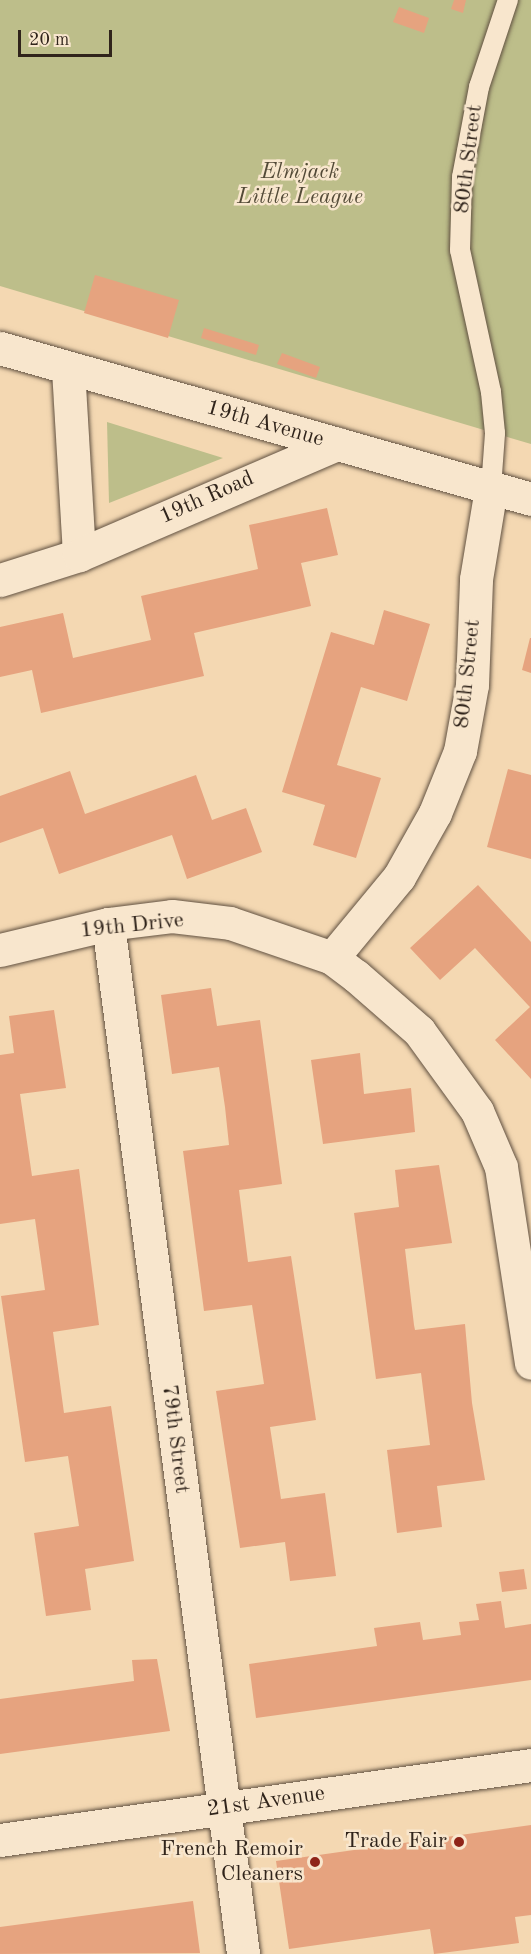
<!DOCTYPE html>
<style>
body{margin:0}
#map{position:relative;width:531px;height:1954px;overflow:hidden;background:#f4d8b2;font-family:"Old Standard TT",serif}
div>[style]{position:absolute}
.green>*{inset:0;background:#bdbe8a}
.building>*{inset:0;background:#e6a37f}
.roads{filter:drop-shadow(0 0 2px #615141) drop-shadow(0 0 2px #615141)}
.lane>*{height:20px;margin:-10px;padding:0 10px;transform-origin:10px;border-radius:10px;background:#f8e6cd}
.street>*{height:33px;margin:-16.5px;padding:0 16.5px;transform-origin:16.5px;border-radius:16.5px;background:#f8e6cd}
.secondary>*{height:33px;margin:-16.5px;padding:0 16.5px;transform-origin:16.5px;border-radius:16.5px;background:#f8e6cd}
.dots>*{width:16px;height:16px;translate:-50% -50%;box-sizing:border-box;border:3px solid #f8e6cd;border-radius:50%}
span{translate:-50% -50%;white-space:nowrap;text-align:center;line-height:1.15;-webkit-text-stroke:5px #f8e6cd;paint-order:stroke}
.street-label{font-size:22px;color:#30241b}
.park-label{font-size:22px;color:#534a37;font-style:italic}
.poi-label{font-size:22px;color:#30241b}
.right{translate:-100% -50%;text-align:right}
.scale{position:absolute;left:18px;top:30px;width:94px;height:27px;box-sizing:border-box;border:3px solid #30241b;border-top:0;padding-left:8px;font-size:18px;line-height:21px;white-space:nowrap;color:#30241b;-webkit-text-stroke:4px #f8e6cd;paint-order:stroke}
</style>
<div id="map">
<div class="green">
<i style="clip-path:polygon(0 0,531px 0,531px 444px,0 286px)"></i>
<i style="clip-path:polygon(107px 422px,223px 458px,109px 503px)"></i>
</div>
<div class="building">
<i style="clip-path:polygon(454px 0,466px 0,463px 13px,451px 9px)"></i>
<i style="clip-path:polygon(399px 7px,429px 18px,424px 33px,393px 22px)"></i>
<i style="clip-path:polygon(95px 275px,179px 300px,168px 338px,84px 313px)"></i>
<i style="clip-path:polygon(204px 328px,259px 345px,256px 355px,201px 338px)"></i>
<i style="clip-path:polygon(282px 353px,320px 367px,316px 378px,277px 364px)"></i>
<i style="clip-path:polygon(327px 508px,338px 555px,301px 563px,311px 606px,194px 633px,204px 676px,41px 713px,32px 670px,0 677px,0 627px,63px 613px,73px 658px,151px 640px,141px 596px,258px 569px,249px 525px)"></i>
<i style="clip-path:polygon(384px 610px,430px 624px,407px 701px,361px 687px,337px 765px,381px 778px,356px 858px,313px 845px,325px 805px,282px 792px,331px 632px,374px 645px)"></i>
<i style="clip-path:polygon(530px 638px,531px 638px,531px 673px,522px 670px)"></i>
<i style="clip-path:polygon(508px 769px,531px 775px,531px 859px,487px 847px)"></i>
<i style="clip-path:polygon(70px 771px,85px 814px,196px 775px,212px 820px,246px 808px,262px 852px,187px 879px,172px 835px,59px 874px,43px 828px,0 843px,0 796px)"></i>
<i style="clip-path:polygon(478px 885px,531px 942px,531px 1079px,495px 1040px,530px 1007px,527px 1004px,475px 948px,440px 980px,410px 948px)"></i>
<i style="clip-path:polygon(211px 988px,217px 1026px,260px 1020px,282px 1184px,239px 1190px,248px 1262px,291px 1256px,316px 1420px,270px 1427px,281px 1499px,325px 1493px,336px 1576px,290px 1581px,285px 1542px,240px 1548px,216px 1391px,264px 1384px,252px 1305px,204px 1311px,183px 1151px,229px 1145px,225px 1107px,219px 1067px,172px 1074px,161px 995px)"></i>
<i style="clip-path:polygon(54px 1010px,66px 1088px,20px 1094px,32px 1176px,79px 1169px,99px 1325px,53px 1332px,64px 1413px,111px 1406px,134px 1561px,85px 1569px,91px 1610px,46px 1616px,34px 1533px,79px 1526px,68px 1456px,25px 1462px,1px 1296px,45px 1290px,35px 1219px,0 1224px,0 1055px,14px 1053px,9px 1016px)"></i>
<i style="clip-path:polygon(360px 1053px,364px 1094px,411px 1088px,415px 1132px,323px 1144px,311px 1060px)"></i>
<i style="clip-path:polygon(439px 1165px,452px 1243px,405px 1249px,414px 1325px,415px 1330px,465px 1324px,472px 1403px,485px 1480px,437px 1486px,442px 1527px,397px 1533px,387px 1450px,430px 1445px,421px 1373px,376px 1379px,354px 1213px,399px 1207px,395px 1170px)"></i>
<i style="clip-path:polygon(524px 1569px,527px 1589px,502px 1592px,499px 1572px)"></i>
<i style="clip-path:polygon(501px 1601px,505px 1628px,531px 1624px,531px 1680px,256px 1718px,249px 1664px,377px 1646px,374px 1628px,420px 1622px,423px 1640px,461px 1635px,459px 1622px,479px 1620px,476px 1604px)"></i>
<i style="clip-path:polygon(157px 1659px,170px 1731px,0 1754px,0 1699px,134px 1681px,132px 1660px)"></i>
<i style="clip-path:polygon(531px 1825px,531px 1915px,515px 1917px,519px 1943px,434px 1954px,430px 1929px,289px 1949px,276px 1861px)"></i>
<i style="clip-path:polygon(193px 1901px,200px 1953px,0 1954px,0 1927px)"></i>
</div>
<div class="roads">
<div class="lane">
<i style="left:491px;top:488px;width:55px;rotate:-85.8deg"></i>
<i style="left:495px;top:433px;width:41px;rotate:-95.6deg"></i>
<i style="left:491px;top:392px;width:145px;rotate:-102.3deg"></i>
<i style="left:460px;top:250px;width:73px;rotate:-88.4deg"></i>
<i style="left:462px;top:177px;width:92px;rotate:-79.3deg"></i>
<i style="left:479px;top:87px;width:92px;rotate:-71.6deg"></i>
</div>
<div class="street">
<i style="left:68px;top:369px;width:186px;rotate:86.6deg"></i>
<i style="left:0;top:580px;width:83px;rotate:-17.6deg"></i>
<i style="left:79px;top:555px;width:281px;rotate:-23.3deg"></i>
<i style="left:108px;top:924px;width:1039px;rotate:82.53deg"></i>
<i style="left:0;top:950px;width:111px;rotate:-13.5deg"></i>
<i style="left:108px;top:924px;width:64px;rotate:-7.1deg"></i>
<i style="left:172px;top:916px;width:58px;rotate:6.9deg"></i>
<i style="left:230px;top:923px;width:108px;rotate:18.9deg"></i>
<i style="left:332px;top:958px;width:30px;rotate:37deg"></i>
<i style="left:356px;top:976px;width:84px;rotate:41.1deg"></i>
<i style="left:419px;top:1031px;width:99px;rotate:54.1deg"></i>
<i style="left:477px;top:1111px;width:61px;rotate:66.8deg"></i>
<i style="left:501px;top:1167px;width:198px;rotate:81.3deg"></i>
<i style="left:332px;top:958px;width:105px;rotate:-50.4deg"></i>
<i style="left:399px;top:877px;width:73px;rotate:-60.6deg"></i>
<i style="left:435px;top:813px;width:67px;rotate:-68deg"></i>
<i style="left:460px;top:751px;width:67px;rotate:-79.7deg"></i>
<i style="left:472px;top:685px;width:106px;rotate:-87.8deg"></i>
<i style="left:476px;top:579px;width:92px;rotate:-80.6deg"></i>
<i style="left:0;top:1840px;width:536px;rotate:-8.04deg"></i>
</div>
<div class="secondary">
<i style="left:0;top:348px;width:552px;rotate:15.87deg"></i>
</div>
</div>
<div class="dots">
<i style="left:459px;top:1842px;background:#8f2418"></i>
<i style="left:315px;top:1862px;background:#8f2418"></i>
</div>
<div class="street-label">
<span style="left:469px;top:159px;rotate:-83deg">80th Street</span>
<span style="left:265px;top:424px;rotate:16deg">19th Avenue</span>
<span style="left:207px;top:498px;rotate:-24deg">19th Road</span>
<span style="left:468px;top:674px;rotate:-84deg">80th Street</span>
<span style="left:132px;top:926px;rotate:-6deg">19th Drive</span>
<span style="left:175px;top:1439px;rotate:83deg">79th Street</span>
<span style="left:266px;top:1802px;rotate:-8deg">21st Avenue</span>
</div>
<div class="park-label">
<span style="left:300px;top:185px">Elmjack<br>Little League</span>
</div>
<div class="poi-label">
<span class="right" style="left:447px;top:1842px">Trade Fair</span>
<span class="right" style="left:303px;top:1862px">French Remoir<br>Cleaners</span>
</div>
<div class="scale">20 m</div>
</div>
